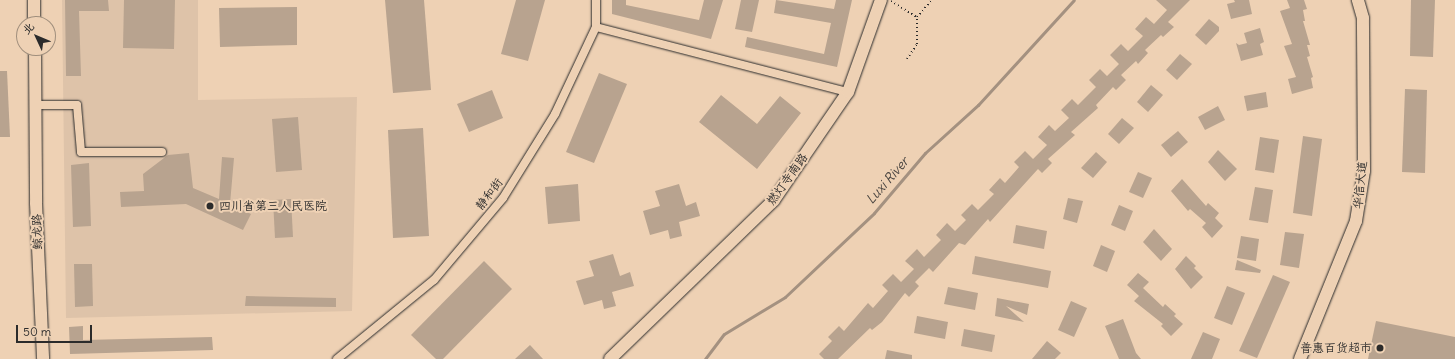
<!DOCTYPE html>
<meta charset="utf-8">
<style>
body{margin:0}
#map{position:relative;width:1455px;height:359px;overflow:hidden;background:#eed1b4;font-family:Delius,"LXGW WenKai TC",sans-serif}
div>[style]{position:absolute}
.built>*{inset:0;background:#dec3a9}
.stream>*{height:3px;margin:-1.5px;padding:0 1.5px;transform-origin:1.5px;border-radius:1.5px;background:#a49180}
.building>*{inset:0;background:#b8a38f}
.path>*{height:2px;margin-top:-1px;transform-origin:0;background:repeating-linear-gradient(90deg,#2b2b2b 0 1px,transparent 0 4px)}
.roads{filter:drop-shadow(0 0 1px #2b2b2b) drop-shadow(0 0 1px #2b2b2b)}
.street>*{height:8px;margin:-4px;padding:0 4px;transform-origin:4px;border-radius:4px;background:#eed1b4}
.secondary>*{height:12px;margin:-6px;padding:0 6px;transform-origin:6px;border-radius:6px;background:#eed1b4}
.dots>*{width:11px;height:11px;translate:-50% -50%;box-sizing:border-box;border:2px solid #eed1b4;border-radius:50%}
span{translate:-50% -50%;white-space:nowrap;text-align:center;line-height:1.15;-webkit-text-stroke:4px #eed1b4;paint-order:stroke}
.street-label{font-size:12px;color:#2b2b2b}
.poi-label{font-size:12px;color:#2b2b2b}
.left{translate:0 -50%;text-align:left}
.right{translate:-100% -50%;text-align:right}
.water-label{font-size:13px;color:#494440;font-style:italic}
.north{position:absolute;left:16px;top:16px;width:40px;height:40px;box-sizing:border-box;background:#eed1b4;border:1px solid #a08f7d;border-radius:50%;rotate:314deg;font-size:11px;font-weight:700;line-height:16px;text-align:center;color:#2b2b2b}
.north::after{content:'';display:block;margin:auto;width:14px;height:18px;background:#2b2b2b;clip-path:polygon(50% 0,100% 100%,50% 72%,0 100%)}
.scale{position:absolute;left:16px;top:325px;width:76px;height:18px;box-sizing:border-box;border:2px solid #2b2b2b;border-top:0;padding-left:5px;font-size:12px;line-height:14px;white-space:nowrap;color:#2b2b2b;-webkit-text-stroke:3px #eed1b4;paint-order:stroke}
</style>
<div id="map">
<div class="built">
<i style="clip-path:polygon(62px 0,198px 0,198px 100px,357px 97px,352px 311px,66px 318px)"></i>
</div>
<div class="stream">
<i style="left:705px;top:359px;width:31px;rotate:-53deg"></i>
<i style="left:724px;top:334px;width:71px;rotate:-31.2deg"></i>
<i style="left:785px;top:297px;width:122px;rotate:-43.3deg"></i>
<i style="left:874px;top:213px;width:79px;rotate:-49.6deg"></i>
<i style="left:925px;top:153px;width:72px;rotate:-42.2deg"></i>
<i style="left:978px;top:105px;width:142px;rotate:-47.6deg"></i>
</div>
<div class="building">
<i style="clip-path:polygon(65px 0,108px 0,109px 11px,79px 11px,81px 76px,66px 76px)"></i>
<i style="clip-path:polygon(124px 0,175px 0,174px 49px,123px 48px)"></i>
<i style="clip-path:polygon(385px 0,424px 0,431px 90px,393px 93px)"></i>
<i style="clip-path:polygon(516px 0,545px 0,528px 61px,501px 54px)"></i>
<i style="clip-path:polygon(612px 0,626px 0,626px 5px,699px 20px,704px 0,723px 0,711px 39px,612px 14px)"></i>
<i style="clip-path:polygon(741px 0,759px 0,752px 32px,735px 29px)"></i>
<i style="clip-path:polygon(776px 0,834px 9px,836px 0,852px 0,837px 67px,745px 47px,747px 37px,824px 54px,831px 23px,774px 13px)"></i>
<i style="clip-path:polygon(1156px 0,1190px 0,1168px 22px,1174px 27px,1163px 37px,1161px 35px,1145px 50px,1148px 53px,1138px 64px,1136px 61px,1121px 75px,1126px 80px,1116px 90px,1113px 87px,1096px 105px,1098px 108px,1071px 132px,1075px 135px,1048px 159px,1052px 163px,1042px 173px,1038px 169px,990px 222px,988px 219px,965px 245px,959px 243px,933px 272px,929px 268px,915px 282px,919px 286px,909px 297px,905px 293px,882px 322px,872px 330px,870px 328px,838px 359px,824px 359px,819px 354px,832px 341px,828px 337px,839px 326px,844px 331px,868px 303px,873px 308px,888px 291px,882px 285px,893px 274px,901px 282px,914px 269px,905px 261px,917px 249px,924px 257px,941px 240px,936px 235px,947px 223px,955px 231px,966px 220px,961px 215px,972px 204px,978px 210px,994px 194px,989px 190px,1000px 178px,1005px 183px,1019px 167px,1014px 162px,1025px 151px,1033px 159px,1047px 145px,1038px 137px,1049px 125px,1055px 131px,1069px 118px,1061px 110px,1072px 99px,1078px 105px,1096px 87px,1089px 80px,1100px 69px,1107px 76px,1119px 64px,1110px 55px,1121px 44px,1128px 51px,1143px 36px,1135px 29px,1146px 17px,1154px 24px,1167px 10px)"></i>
<i style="clip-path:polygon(1234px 0,1249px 0,1252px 14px,1231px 19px,1227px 4px,1235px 2px)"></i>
<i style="clip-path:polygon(1287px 0,1304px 0,1307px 9px,1303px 10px,1305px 21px,1303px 21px,1310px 45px,1307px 45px,1310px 56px,1307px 57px,1313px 77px,1311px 78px,1313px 88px,1292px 94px,1288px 79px,1296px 77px,1284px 46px,1292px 44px,1280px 11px,1290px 8px)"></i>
<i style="clip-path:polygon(1411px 0,1435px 0,1433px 57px,1410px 56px)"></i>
<i style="clip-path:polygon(297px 7px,297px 45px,220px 47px,219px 8px)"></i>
<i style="clip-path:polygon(1209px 19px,1219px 27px,1219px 31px,1206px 45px,1195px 35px)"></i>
<i style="clip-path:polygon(1260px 28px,1264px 42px,1260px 44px,1263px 55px,1241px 61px,1236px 43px,1239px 45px,1247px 43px,1244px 33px)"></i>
<i style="clip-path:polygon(1180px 54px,1192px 64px,1177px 80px,1166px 70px)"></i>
<i style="clip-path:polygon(0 71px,7px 71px,10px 137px,0 137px)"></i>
<i style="clip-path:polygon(599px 73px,627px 84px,594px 163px,566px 152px)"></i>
<i style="clip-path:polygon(1151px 85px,1163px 95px,1148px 112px,1137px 102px)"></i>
<i style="clip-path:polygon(1405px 89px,1427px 90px,1425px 173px,1402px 172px)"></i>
<i style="clip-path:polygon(492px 90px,503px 118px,469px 132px,457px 104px)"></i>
<i style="clip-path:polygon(1266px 92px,1268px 107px,1247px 111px,1244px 96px)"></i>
<i style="clip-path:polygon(721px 95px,757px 124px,780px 96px,801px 113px,757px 169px,699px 122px)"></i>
<i style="clip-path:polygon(1218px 106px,1225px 120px,1205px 130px,1198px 117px)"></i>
<i style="clip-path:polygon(298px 117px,302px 170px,276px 172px,272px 119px)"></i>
<i style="clip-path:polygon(1122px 118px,1134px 128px,1119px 144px,1108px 134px)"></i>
<i style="clip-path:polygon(423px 128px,429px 236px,393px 238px,388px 130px)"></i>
<i style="clip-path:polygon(1178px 131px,1188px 142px,1171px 157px,1161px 145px)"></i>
<i style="clip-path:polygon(1303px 136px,1322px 139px,1312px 216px,1293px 213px)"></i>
<i style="clip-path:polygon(1260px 137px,1279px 140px,1274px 173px,1255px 170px)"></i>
<i style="clip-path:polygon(1218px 150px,1237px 169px,1225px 181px,1208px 162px)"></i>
<i style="clip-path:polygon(1096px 152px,1107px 162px,1093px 178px,1081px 168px)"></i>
<i style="clip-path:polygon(189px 153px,193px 188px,219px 199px,222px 157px,234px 158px,230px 204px,251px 214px,243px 230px,186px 204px,121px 207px,120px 192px,144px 191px,143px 174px,168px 155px)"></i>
<i style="clip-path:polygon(89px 163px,91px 226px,73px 227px,71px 165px)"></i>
<i style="clip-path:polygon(1138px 172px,1152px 178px,1143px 198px,1129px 192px)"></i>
<i style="clip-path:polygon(1182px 179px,1206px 206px,1208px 203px,1219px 213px,1215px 218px,1223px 226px,1212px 238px,1202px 227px,1206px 223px,1190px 209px,1188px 211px,1171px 191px)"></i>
<i style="clip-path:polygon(578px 184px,580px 221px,548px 224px,545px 187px)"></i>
<i style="clip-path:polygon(679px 184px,686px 206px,696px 202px,700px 216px,679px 222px,682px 236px,670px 239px,668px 230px,650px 235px,643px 211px,660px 206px,655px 191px)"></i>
<i style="clip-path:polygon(1255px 187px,1273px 190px,1268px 223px,1249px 220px)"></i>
<i style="clip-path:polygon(1068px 198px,1083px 201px,1077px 223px,1063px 219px)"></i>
<i style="clip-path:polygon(291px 199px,293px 237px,275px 238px,273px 200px)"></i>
<i style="clip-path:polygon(1119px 205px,1133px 211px,1125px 231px,1111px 225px)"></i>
<i style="clip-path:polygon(1016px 225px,1047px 231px,1044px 249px,1013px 243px)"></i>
<i style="clip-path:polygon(1154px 229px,1172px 249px,1161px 261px,1143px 242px)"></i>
<i style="clip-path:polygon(1285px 232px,1304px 234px,1299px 268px,1280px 265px)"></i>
<i style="clip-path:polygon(1241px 236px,1259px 239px,1256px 261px,1237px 258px)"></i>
<i style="clip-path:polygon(1101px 245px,1115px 251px,1107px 272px,1093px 266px)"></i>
<i style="clip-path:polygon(613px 254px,620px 276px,630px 272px,634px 286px,612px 292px,616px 306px,604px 309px,602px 300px,584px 305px,576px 281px,594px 276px,589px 261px)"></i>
<i style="clip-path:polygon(975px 256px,1051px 271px,1048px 288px,972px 274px)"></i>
<i style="clip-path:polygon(1186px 256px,1196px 266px,1194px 268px,1203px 277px,1191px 289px,1175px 269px)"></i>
<i style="clip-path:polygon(1237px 260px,1261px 270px,1260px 273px,1235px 270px)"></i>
<i style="clip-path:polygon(484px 261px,512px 289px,443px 359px,436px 359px,411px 335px)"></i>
<i style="clip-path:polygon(74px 264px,92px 264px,93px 306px,75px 307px)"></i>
<i style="clip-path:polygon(1138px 273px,1149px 282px,1143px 288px,1163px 307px,1165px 304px,1176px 314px,1174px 316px,1183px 324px,1171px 336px,1161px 326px,1163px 324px,1134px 301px,1139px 296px,1127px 285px)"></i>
<i style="clip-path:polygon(1273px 275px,1290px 282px,1257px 358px,1239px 351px)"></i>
<i style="clip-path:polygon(1227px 286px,1245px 293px,1232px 325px,1214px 318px)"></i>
<i style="clip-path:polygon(948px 287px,978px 293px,975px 310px,944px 304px)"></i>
<i style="clip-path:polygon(246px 296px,336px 298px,336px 307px,245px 306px)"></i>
<i style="clip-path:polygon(997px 298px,1029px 304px,1027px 315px,1006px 306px,1024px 322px,995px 316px)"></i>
<i style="clip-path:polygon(1071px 301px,1087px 308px,1074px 337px,1058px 330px)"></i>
<i style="clip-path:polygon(917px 316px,948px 322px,945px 339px,914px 333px)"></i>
<i style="clip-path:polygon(1123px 319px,1136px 353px,1141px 359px,1119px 359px,1105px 326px)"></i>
<i style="clip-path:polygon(1376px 321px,1455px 337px,1455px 359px,1368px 359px)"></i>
<i style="clip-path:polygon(83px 326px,83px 340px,212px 337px,213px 350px,70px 354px,69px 327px)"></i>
<i style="clip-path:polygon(964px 329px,995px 335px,992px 352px,961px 346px)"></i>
<i style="clip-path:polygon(1203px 332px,1220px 339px,1212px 359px,1191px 359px)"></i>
<i style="clip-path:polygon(1047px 341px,1061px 353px,1055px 359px,1032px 359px)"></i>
<i style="clip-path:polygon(530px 345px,543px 359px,515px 359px)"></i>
<i style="clip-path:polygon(887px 350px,912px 355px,912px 359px,885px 359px)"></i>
</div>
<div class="path">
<i style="left:891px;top:1px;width:31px;rotate:32deg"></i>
<i style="left:907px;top:59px;width:18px;rotate:-56deg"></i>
<i style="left:917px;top:44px;width:27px;rotate:-90deg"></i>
<i style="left:917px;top:17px;width:23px;rotate:-49deg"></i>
</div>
<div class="roads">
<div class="street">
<i style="left:596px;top:27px;width:260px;rotate:14.5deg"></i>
<i style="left:35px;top:105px;width:42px"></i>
<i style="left:77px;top:105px;width:47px;rotate:85.1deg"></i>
<i style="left:81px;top:152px;width:81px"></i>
<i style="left:337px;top:359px;width:125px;rotate:-39.2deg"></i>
<i style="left:434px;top:280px;width:107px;rotate:-49.9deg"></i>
<i style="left:503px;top:198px;width:99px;rotate:-58.2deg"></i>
<i style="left:555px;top:114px;width:96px;rotate:-64.8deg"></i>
<i style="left:596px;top:27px;width:27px;rotate:-90deg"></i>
</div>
<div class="secondary">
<i style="left:34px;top:0;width:24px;rotate:90deg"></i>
<i style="left:35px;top:48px;width:155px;rotate:89.6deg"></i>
<i style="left:36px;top:203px;width:156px;rotate:87.4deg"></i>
<i style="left:610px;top:359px;width:228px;rotate:-44.1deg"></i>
<i style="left:774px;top:200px;width:131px;rotate:-55.6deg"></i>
<i style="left:848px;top:92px;width:98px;rotate:-70.3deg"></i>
<i style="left:1300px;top:359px;width:149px;rotate:-67.9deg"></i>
<i style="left:1356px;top:221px;width:51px;rotate:-80.9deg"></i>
<i style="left:1364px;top:171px;width:153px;rotate:-90.4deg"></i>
<i style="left:1363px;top:18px;width:19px;rotate:-106deg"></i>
</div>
</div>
<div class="dots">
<i style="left:210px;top:206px;background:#2b2b2b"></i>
<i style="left:1380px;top:348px;background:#2b2b2b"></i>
</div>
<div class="street-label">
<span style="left:787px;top:179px;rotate:-54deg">燃灯寺南路</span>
<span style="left:1360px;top:185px;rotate:-84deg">华信大道</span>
<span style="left:489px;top:194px;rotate:-53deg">静和街</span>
<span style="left:37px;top:232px;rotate:-92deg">鲸龙路</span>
</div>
<div class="poi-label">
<span class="left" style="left:219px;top:206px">四川省第三人民医院</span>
<span class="right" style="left:1372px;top:348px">普惠百货超市</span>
</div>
<div class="water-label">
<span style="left:888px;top:181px;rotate:-49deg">Luxi River</span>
</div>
<div class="north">北</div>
<div class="scale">50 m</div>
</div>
